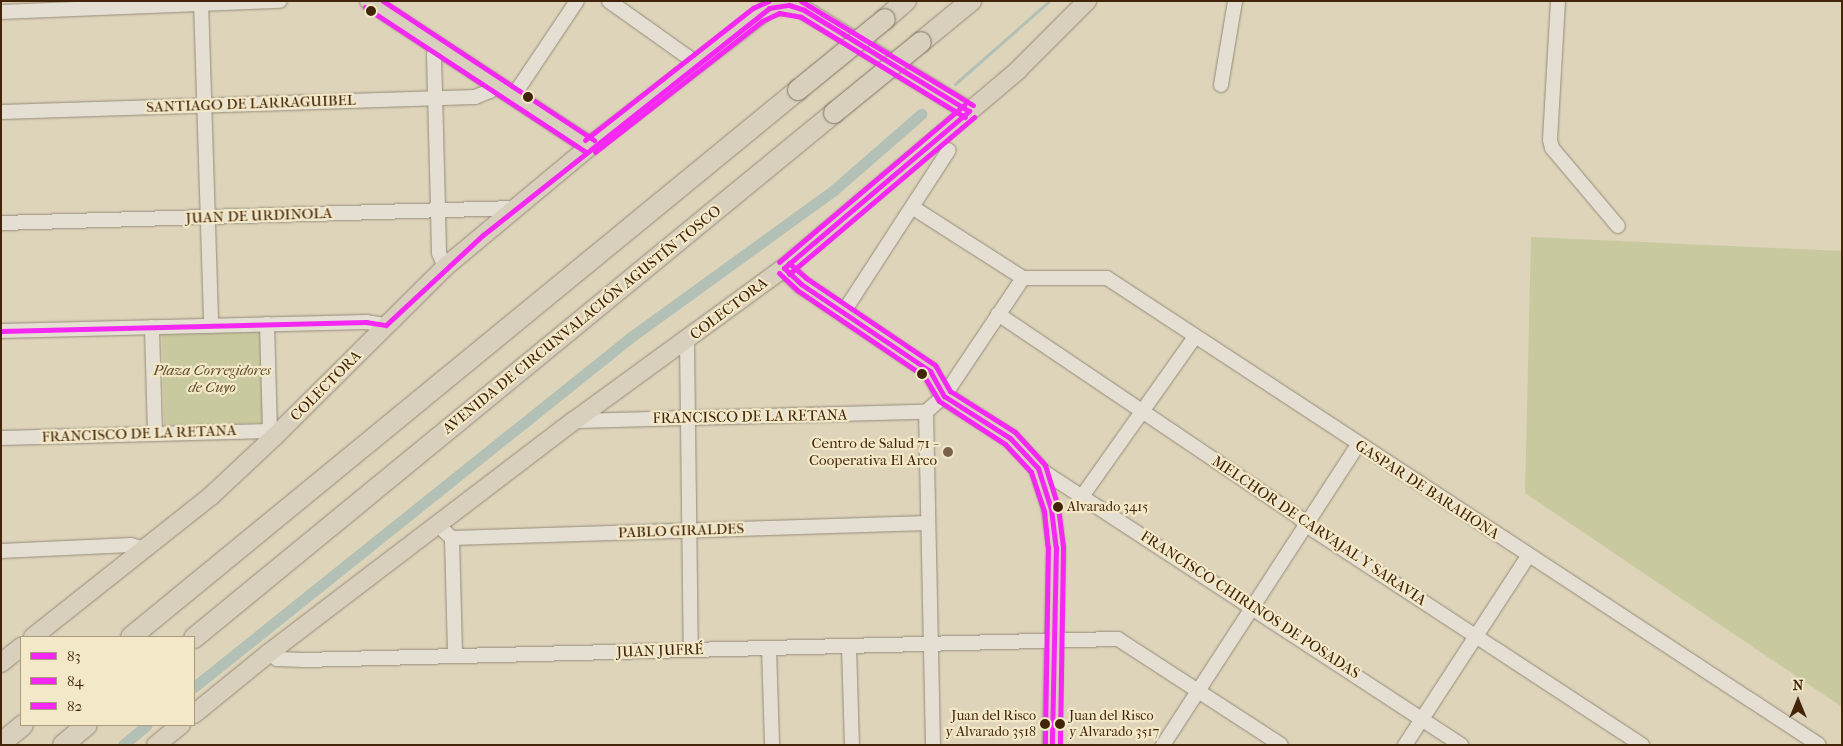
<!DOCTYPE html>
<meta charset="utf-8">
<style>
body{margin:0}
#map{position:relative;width:1843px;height:746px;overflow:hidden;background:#ded4ba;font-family:"IM FELL French Canon",serif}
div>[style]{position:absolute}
.green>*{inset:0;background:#c9c99f}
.stream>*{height:3px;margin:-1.5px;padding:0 1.5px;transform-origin:1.5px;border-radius:1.5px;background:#b2c0b6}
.canal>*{height:11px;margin:-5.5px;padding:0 5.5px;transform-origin:5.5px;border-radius:5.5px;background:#b2c0b6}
.roads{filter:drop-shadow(0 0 1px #958b7a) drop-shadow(0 0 1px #958b7a)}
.minor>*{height:14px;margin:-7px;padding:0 7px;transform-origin:7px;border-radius:7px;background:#e4dfd2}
.major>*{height:18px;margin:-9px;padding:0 9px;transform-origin:9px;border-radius:9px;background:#d8d0bd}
.highway>*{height:20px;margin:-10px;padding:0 10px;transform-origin:10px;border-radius:10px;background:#d8d0bd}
.bridges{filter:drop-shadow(0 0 1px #7e7463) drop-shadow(0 0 1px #7e7463)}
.highway-bridge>*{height:20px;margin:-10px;padding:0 10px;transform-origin:10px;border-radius:10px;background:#d8d0bd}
.bus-1>*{height:5px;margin:-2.5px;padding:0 2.5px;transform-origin:2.5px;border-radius:2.5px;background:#f527f3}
.bus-2>*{height:5px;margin:-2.5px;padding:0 2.5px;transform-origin:2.5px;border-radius:2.5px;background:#f527f3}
.bus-3>*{height:5px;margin:-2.5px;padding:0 2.5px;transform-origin:2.5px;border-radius:2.5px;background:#f527f3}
.dots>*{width:14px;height:14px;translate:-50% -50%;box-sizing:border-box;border:2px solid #f3e8c8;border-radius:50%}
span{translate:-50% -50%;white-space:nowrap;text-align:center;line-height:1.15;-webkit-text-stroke:4.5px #f3e8c8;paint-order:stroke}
.bus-label{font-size:14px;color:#422409}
.left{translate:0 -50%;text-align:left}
.right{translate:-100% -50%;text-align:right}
.street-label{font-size:15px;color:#422409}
.park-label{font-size:15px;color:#604b29;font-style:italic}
.poi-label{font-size:15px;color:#422409}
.frame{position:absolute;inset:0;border:2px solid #422409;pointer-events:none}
.legend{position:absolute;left:20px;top:636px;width:175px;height:90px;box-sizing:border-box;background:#f3e8c8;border:1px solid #ac9a7c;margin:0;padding:6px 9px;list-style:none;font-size:15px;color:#422409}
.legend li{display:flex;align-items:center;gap:10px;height:25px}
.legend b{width:25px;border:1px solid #ac9a7c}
.north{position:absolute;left:1773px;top:676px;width:50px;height:50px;-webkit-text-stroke:4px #f3e8c8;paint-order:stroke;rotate:0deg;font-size:14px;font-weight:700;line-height:20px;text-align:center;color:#422409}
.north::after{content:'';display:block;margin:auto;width:18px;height:22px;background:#422409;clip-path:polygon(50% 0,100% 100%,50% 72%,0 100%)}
</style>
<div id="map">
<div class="green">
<i style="clip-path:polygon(1531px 237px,1842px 251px,1842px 707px,1525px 493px)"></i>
<i style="clip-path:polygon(260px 332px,263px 423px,164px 425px,162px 334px)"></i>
</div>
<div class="stream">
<i style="left:955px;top:84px;width:125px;rotate:-41.4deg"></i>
</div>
<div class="canal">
<i style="left:194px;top:687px;width:560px;rotate:-38.69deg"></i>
<i style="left:631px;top:337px;width:251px;rotate:-35.9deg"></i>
<i style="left:834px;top:190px;width:116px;rotate:-41.1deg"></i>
<i style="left:123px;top:745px;width:31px;rotate:-40deg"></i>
</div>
<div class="roads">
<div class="minor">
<i style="left:201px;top:1px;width:325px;rotate:88.2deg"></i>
<i style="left:609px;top:1px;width:110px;rotate:35.4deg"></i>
<i style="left:1558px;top:1px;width:139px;rotate:93.3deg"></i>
<i style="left:1550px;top:140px;width:8px;rotate:76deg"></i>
<i style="left:1552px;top:148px;width:102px;rotate:49.8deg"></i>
<i style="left:1px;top:12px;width:279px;rotate:-2.3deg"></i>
<i style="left:438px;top:46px;width:10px;rotate:114deg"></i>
<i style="left:434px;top:55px;width:155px;rotate:88.5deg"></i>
<i style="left:438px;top:210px;width:43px;rotate:88.7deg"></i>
<i style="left:439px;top:253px;width:15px;rotate:67deg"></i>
<i style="left:1221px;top:85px;width:85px;rotate:-80.5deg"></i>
<i style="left:514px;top:95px;width:113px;rotate:-56.2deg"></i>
<i style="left:1px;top:112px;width:474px;rotate:-1.8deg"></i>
<i style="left:475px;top:97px;width:16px;rotate:-22deg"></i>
<i style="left:490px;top:91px;width:10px;rotate:-53deg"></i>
<i style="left:912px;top:207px;width:132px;rotate:32.6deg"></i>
<i style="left:1023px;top:278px;width:84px"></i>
<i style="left:1107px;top:278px;width:851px;rotate:33.26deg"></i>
<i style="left:1px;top:223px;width:515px;rotate:-1.67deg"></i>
<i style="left:843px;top:313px;width:194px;rotate:-57deg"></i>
<i style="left:998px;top:314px;width:359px;rotate:34deg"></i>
<i style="left:1296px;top:515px;width:25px;rotate:40deg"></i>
<i style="left:1315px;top:531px;width:391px;rotate:33.2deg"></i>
<i style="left:267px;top:324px;width:107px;rotate:88.4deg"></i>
<i style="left:152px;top:327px;width:107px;rotate:88.4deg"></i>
<i style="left:1px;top:331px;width:365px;rotate:-1.4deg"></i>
<i style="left:366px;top:322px;width:20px;rotate:9deg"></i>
<i style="left:687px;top:341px;width:309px;rotate:89.3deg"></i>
<i style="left:574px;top:421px;width:352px;rotate:-1.5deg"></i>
<i style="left:1px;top:438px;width:269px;rotate:-1.5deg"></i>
<i style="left:270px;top:431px;width:7px;rotate:45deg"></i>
<i style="left:1038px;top:468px;width:506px;rotate:33.22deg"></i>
<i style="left:1083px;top:495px;width:192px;rotate:-54.7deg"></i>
<i style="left:439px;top:526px;width:18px;rotate:43deg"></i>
<i style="left:452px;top:538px;width:476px;rotate:-1.8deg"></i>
<i style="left:452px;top:538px;width:118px;rotate:88.5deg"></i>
<i style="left:1px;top:551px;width:130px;rotate:-2.6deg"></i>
<i style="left:131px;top:545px;width:14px;rotate:17deg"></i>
<i style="left:849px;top:646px;width:99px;rotate:88.3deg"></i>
<i style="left:769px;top:648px;width:97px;rotate:88.2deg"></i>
<i style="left:269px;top:653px;width:10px;rotate:37deg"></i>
<i style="left:277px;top:659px;width:26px;rotate:2deg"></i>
<i style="left:303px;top:660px;width:815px;rotate:-1.48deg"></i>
<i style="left:1118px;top:639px;width:194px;rotate:33deg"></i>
<i style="left:933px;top:745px;width:333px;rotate:-91.2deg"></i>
<i style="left:926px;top:412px;width:24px;rotate:-42deg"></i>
<i style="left:944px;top:396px;width:142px;rotate:-56.2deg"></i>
<i style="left:1163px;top:745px;width:358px;rotate:-57deg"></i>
<i style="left:1405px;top:745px;width:225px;rotate:-56.9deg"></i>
</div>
<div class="major">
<i style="left:369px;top:1px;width:264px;rotate:33.3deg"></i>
<i style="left:784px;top:268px;width:23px;rotate:43deg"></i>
<i style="left:801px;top:284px;width:156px;rotate:34deg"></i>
<i style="left:930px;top:371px;width:29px;rotate:61deg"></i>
<i style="left:944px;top:396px;width:78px;rotate:32.5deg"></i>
<i style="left:1010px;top:438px;width:41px;rotate:47deg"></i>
<i style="left:1038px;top:468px;width:43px;rotate:72.4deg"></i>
<i style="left:1051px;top:509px;width:38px;rotate:83deg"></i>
<i style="left:1056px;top:547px;width:198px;rotate:91.2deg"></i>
<i style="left:33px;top:637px;width:227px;rotate:-38.4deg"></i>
<i style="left:211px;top:496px;width:88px;rotate:-43.2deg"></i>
<i style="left:275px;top:436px;width:240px;rotate:-44.8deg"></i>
<i style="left:445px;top:267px;width:189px;rotate:-39.8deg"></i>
<i style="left:590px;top:146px;width:226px;rotate:-37.6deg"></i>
<i style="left:769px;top:8px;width:20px;rotate:-9deg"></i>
<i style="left:789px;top:5px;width:16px;rotate:18deg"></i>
<i style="left:804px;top:10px;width:193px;rotate:31.5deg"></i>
<i style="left:1px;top:663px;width:26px;rotate:-39deg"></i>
<i style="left:194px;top:714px;width:97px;rotate:-39.1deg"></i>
<i style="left:269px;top:653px;width:383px;rotate:-37.3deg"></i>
<i style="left:574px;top:421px;width:260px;rotate:-36.1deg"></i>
<i style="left:784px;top:268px;width:307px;rotate:-40.2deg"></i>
<i style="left:1018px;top:70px;width:98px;rotate:-45deg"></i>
<i style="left:156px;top:745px;width:32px;rotate:-39deg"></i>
</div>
<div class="highway">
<i style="left:885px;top:19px;width:28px;rotate:-41deg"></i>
<i style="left:921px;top:42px;width:65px;rotate:-39.4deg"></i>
<i style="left:131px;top:637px;width:863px;rotate:-39.35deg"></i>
<i style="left:194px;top:638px;width:828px;rotate:-39.36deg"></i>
<i style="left:1px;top:743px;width:28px;rotate:-39deg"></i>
<i style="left:63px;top:745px;width:31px;rotate:-40deg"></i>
</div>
</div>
<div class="bridges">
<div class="highway-bridge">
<i style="left:798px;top:90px;width:112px;rotate:-39.2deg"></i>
<i style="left:834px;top:113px;width:112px;rotate:-39.2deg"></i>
</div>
</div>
<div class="bus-1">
<i style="left:784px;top:268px;width:23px;rotate:43deg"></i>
<i style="left:801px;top:284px;width:156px;rotate:34deg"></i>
<i style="left:930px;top:371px;width:29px;rotate:61deg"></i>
<i style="left:944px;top:396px;width:78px;rotate:32.5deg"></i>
<i style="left:1010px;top:438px;width:41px;rotate:47deg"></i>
<i style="left:1038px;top:468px;width:43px;rotate:72.4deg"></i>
<i style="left:1051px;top:509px;width:38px;rotate:83deg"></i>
<i style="left:1056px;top:547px;width:198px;rotate:91.2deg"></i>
<i style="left:784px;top:268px;width:243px;rotate:-40.3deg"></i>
<i style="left:386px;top:325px;width:132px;rotate:-42.9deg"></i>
<i style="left:483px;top:235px;width:365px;rotate:-38.4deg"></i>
<i style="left:769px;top:8px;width:20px;rotate:-9deg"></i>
<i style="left:789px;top:5px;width:16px;rotate:18deg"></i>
<i style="left:804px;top:10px;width:193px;rotate:31.5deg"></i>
<i style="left:1px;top:331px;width:365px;rotate:-1.4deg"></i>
<i style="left:366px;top:322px;width:20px;rotate:9deg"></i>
</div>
<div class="bus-2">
<i style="left:365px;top:7px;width:264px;rotate:33.3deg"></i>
<i style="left:595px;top:152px;width:212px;rotate:-38.1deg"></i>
<i style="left:762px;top:21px;width:19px;rotate:-25deg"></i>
<i style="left:779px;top:13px;width:22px;rotate:10deg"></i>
<i style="left:801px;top:17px;width:192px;rotate:31.4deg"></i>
<i style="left:779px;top:273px;width:25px;rotate:43deg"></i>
<i style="left:797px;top:290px;width:153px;rotate:34.1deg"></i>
<i style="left:924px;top:376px;width:29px;rotate:59deg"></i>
<i style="left:939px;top:401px;width:79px;rotate:33.1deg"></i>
<i style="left:1005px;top:444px;width:38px;rotate:47deg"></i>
<i style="left:1031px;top:472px;width:41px;rotate:71.6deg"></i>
<i style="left:1044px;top:511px;width:36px;rotate:84deg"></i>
<i style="left:1048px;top:547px;width:198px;rotate:90.9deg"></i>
<i style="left:789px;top:274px;width:243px;rotate:-40.3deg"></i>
</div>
<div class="bus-3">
<i style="left:383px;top:1px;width:253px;rotate:33.4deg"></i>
<i style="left:801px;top:1px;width:201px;rotate:31.2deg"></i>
<i style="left:585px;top:140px;width:214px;rotate:-38.2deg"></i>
<i style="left:753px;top:8px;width:17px;rotate:-24deg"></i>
<i style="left:779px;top:262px;width:243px;rotate:-40.3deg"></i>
<i style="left:789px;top:263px;width:23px;rotate:41deg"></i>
<i style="left:806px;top:278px;width:156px;rotate:34deg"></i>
<i style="left:935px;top:365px;width:30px;rotate:60deg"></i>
<i style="left:950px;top:391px;width:77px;rotate:32.2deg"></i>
<i style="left:1015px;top:432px;width:45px;rotate:47.7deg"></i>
<i style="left:1045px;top:465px;width:44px;rotate:72.8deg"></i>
<i style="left:1058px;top:507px;width:40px;rotate:82.9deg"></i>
<i style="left:1063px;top:547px;width:198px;rotate:90.9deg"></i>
</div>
<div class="dots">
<i style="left:371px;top:11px;background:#422409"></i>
<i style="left:528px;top:97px;background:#422409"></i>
<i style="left:922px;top:374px;background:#422409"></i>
<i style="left:948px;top:452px;background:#796247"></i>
<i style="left:1058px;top:507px;background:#422409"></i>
<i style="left:1045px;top:724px;background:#422409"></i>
<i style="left:1060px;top:724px;background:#422409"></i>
</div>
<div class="bus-label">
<span class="left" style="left:1067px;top:507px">Alvarado 3415</span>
<span class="right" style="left:1036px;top:724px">Juan del Risco<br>y Alvarado 3518</span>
<span class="left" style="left:1069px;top:724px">Juan del Risco<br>y Alvarado 3517</span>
</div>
<div class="street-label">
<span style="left:251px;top:104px;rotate:-2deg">SANTIAGO DE LARRAGUIBEL</span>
<span style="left:259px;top:216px;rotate:-2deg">JUAN DE URDINOLA</span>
<span style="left:729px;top:309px;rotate:-37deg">COLECTORA</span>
<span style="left:582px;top:320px;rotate:-39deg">AVENIDA DE CIRCUNVALACIÓN AGUSTÍN TOSCO</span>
<span style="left:326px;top:386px;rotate:-45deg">COLECTORA</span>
<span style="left:750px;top:417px;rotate:-1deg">FRANCISCO DE LA RETANA</span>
<span style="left:139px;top:434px;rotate:-2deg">FRANCISCO DE LA RETANA</span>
<span style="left:1427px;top:490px;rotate:33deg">GASPAR DE BARAHONA</span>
<span style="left:681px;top:531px;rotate:-2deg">PABLO GIRALDES</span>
<span style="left:1319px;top:531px;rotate:34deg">MELCHOR DE CARVAJAL Y SARAVIA</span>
<span style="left:1250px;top:605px;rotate:33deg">FRANCISCO CHIRINOS DE POSADAS</span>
<span style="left:660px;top:651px;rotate:-2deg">JUAN JUFRÉ</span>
</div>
<div class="park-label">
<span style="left:212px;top:379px">Plaza Corregidores<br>de Cuyo</span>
</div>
<div class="poi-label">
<span class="right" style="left:937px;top:452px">Centro de Salud 71 -<br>Cooperativa El Arco</span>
</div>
<div class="frame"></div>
<ul class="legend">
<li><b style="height:6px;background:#f527f3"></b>83</li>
<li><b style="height:6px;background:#f527f3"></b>84</li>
<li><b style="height:6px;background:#f527f3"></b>82</li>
</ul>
<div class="north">N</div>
</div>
